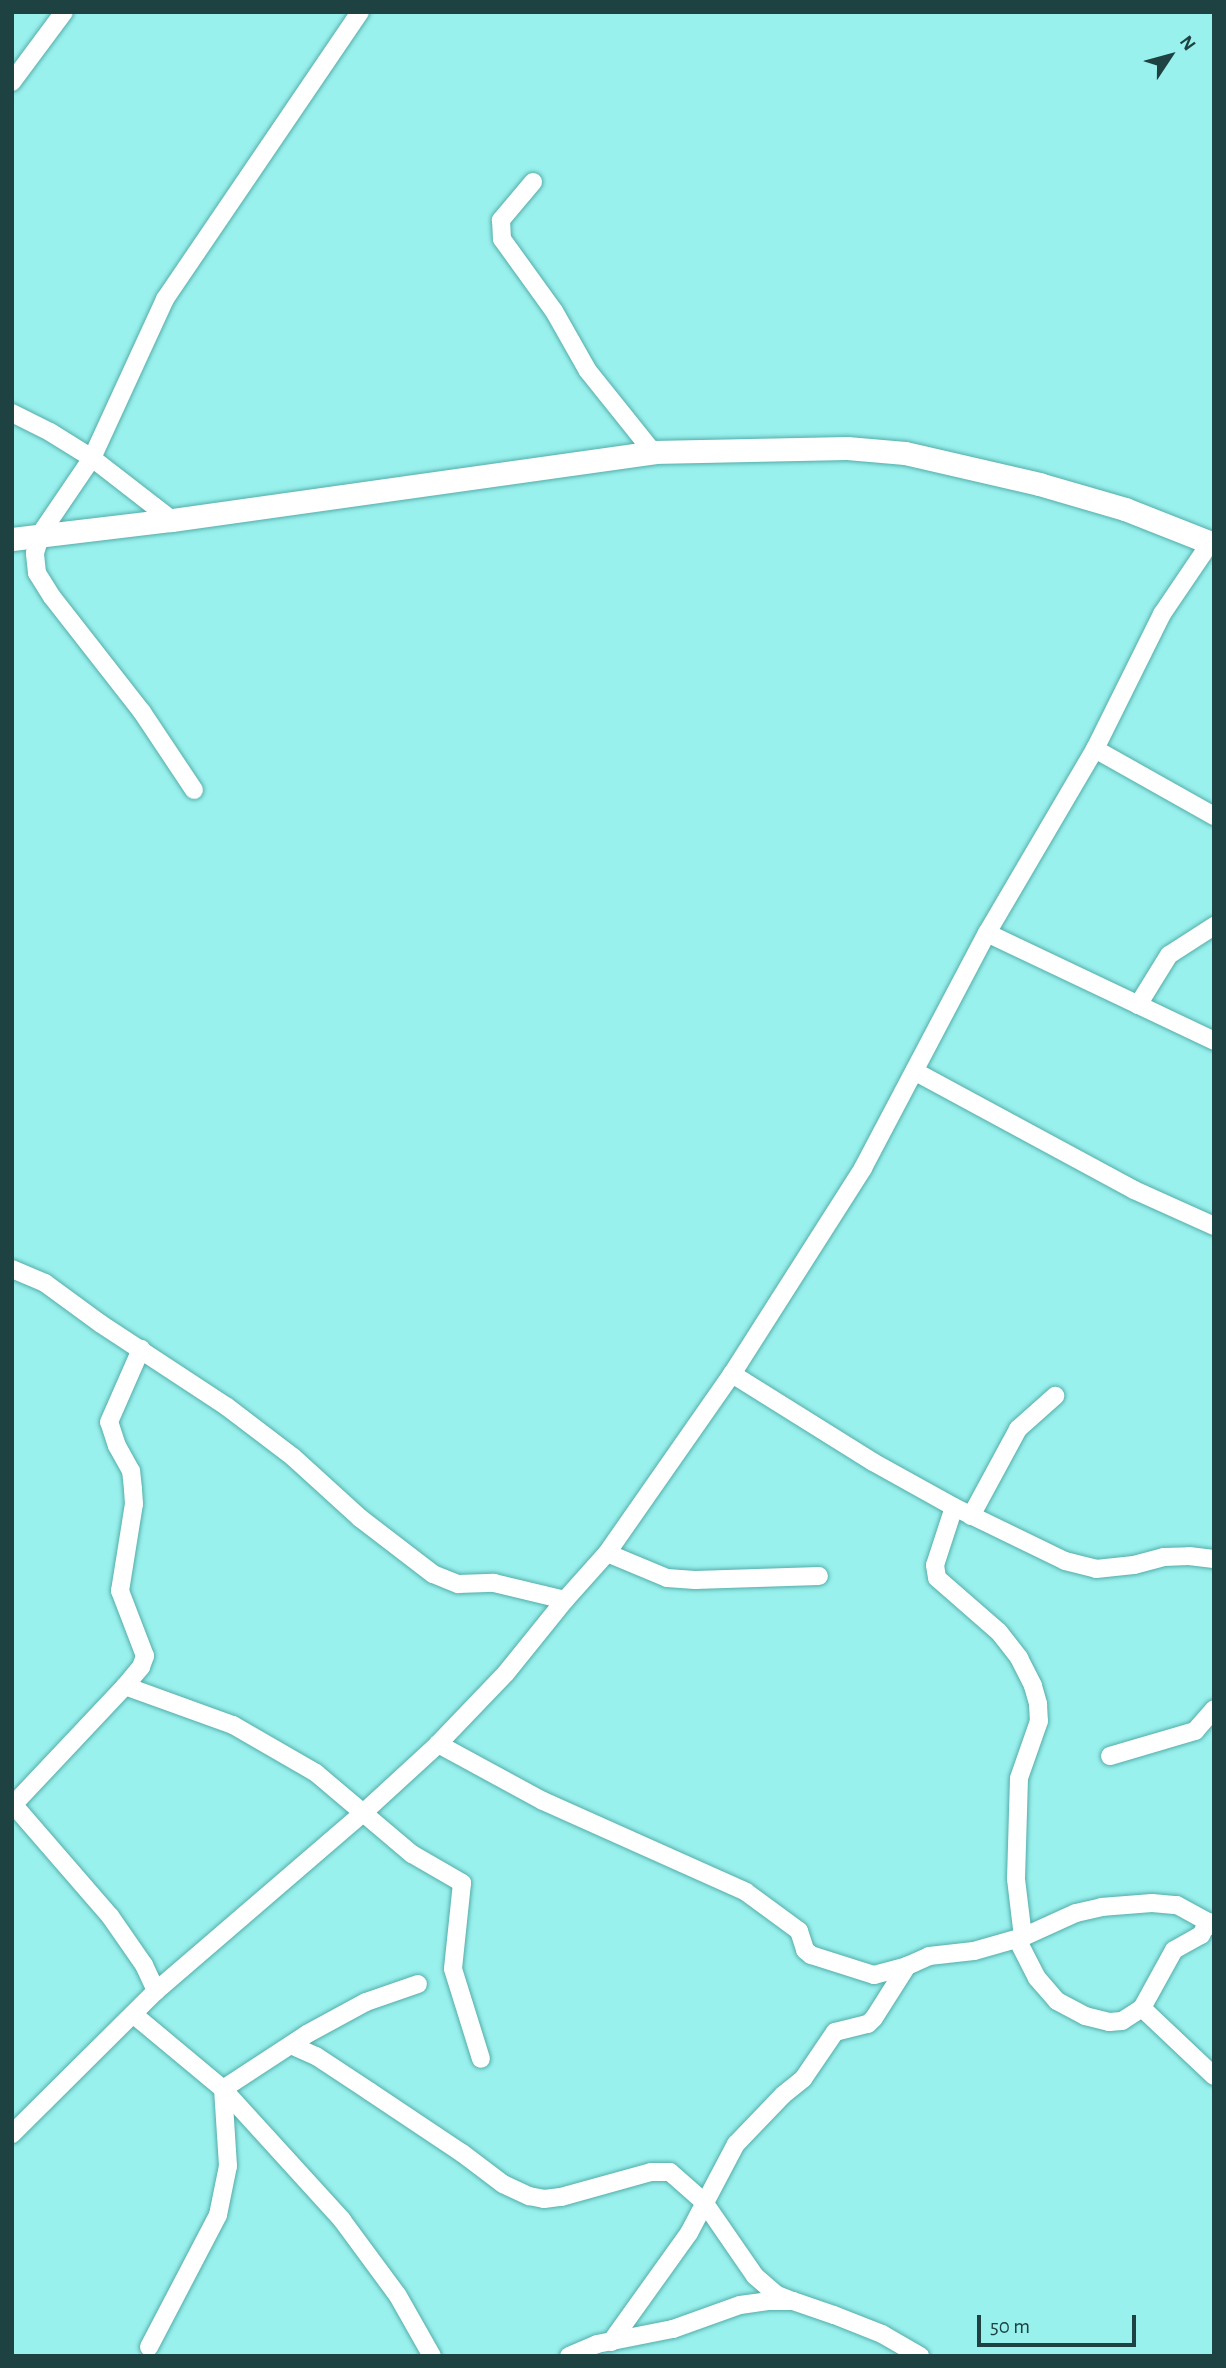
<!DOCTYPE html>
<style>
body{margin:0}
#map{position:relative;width:1226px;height:2368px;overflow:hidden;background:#99f1ed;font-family:"Alegreya Sans",sans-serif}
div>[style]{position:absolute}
.roads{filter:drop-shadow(0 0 2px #54adaa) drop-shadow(0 0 2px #54adaa)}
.minor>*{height:18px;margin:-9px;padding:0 9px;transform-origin:9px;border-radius:9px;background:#fff}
.tertiary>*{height:23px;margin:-11.5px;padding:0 11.5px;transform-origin:11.5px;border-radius:11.5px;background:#fff}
span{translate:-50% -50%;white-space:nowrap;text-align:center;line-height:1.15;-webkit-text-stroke:5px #99f1ed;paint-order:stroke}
.frame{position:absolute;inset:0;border:14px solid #1d4241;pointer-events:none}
.north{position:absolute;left:1135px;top:21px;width:70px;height:70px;-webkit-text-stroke:5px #99f1ed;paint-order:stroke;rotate:54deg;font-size:19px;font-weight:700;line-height:28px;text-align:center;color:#1d4241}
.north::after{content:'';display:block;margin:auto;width:24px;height:32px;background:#1d4241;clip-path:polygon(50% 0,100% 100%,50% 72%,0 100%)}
.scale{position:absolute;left:977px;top:2315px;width:159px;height:32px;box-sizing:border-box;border:4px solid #1d4241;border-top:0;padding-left:9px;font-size:21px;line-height:24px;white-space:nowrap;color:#1d4241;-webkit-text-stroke:5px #99f1ed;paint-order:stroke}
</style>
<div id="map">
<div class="roads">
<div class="minor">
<i style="left:12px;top:82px;width:87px;rotate:-53.4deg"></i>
<i style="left:533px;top:182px;width:50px;rotate:130.1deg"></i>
<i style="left:501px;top:220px;width:19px;rotate:87deg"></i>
<i style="left:502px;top:239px;width:89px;rotate:54.2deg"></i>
<i style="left:554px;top:311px;width:69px;rotate:60.5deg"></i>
<i style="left:588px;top:371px;width:104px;rotate:51.3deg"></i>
<i style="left:12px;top:413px;width:42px;rotate:26.6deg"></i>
<i style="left:50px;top:432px;width:49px;rotate:31.8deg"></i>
<i style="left:92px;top:458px;width:101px;rotate:37.8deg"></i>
<i style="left:1095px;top:749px;width:137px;rotate:29.4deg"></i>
<i style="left:194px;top:790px;width:94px;rotate:-123.7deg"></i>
<i style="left:142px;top:712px;width:146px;rotate:-128deg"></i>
<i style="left:52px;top:597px;width:28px;rotate:-122deg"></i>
<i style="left:37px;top:573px;width:20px;rotate:-96deg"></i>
<i style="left:35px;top:553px;width:21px;rotate:-73deg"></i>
<i style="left:41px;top:533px;width:91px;rotate:-55.8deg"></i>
<i style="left:92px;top:458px;width:175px;rotate:-65.3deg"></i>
<i style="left:165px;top:299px;width:347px;rotate:-55.8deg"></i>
<i style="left:987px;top:933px;width:251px;rotate:25.4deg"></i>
<i style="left:1138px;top:1005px;width:59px;rotate:-58.2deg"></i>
<i style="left:1169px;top:955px;width:54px;rotate:-32.8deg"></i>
<i style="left:916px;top:1072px;width:248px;rotate:28.4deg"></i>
<i style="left:1134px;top:1190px;width:88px;rotate:24.2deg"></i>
<i style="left:12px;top:1269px;width:36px;rotate:23deg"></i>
<i style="left:45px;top:1283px;width:69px;rotate:36.2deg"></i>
<i style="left:101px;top:1324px;width:149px;rotate:33.3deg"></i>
<i style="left:226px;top:1406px;width:84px;rotate:37.3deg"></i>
<i style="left:293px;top:1457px;width:91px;rotate:42.3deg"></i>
<i style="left:360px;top:1518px;width:92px;rotate:37.5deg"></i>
<i style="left:433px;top:1574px;width:27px;rotate:22deg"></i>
<i style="left:458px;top:1584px;width:36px;rotate:-2deg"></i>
<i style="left:494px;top:1583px;width:73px;rotate:13.5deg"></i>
<i style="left:732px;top:1374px;width:166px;rotate:32deg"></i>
<i style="left:873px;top:1462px;width:93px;rotate:29.1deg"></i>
<i style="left:954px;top:1507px;width:123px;rotate:25.9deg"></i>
<i style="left:1065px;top:1561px;width:32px;rotate:14deg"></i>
<i style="left:1096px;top:1569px;width:38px;rotate:-6deg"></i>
<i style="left:1134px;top:1565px;width:31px;rotate:-15deg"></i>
<i style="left:1164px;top:1557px;width:25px;rotate:-2deg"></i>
<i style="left:1189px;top:1556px;width:25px;rotate:7deg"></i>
<i style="left:954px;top:1507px;width:61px;rotate:108.1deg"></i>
<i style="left:935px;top:1565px;width:13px;rotate:81deg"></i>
<i style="left:937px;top:1578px;width:82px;rotate:41.1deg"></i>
<i style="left:999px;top:1632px;width:33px;rotate:52deg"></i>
<i style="left:1019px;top:1658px;width:31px;rotate:63deg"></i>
<i style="left:1033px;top:1686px;width:19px;rotate:74deg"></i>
<i style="left:1038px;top:1704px;width:17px;rotate:87deg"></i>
<i style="left:1039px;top:1721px;width:60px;rotate:109.3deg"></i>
<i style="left:1019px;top:1778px;width:101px;rotate:91.7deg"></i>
<i style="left:1016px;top:1879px;width:58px;rotate:83.1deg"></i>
<i style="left:971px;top:1516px;width:99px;rotate:-61.6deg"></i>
<i style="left:1018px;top:1429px;width:50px;rotate:-41.7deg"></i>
<i style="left:607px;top:1553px;width:65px;rotate:22.6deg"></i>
<i style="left:667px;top:1578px;width:28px;rotate:4deg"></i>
<i style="left:695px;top:1580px;width:124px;rotate:-1.8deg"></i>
<i style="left:125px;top:1686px;width:25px;rotate:-50deg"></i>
<i style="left:141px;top:1667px;width:12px;rotate:-70deg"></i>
<i style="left:145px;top:1656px;width:70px;rotate:-111deg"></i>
<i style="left:120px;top:1591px;width:88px;rotate:-80.9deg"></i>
<i style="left:134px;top:1504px;width:15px;rotate:-94deg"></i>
<i style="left:133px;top:1489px;width:18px;rotate:-96deg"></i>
<i style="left:131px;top:1471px;width:29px;rotate:-119deg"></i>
<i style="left:117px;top:1446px;width:25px;rotate:-108deg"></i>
<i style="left:109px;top:1422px;width:80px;rotate:-66.3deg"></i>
<i style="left:438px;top:1744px;width:119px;rotate:28.5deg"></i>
<i style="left:543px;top:1801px;width:222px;rotate:24.1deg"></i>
<i style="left:746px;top:1892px;width:66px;rotate:36.3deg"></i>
<i style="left:799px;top:1931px;width:20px;rotate:72deg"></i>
<i style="left:805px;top:1950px;width:8px;rotate:40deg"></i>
<i style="left:811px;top:1955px;width:66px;rotate:17.6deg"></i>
<i style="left:874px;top:1975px;width:34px;rotate:-15deg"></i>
<i style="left:1110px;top:1756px;width:89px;rotate:-16.4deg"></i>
<i style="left:1195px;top:1731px;width:29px;rotate:-49deg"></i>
<i style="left:12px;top:1803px;width:150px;rotate:49.1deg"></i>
<i style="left:110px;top:1916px;width:60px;rotate:55.2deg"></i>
<i style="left:144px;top:1965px;width:29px;rotate:65deg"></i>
<i style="left:12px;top:1806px;width:165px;rotate:-46.7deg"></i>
<i style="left:125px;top:1686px;width:115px;rotate:19.9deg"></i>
<i style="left:233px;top:1725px;width:96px;rotate:30deg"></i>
<i style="left:316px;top:1773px;width:126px;rotate:40.2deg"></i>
<i style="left:412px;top:1854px;width:58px;rotate:30.1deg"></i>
<i style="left:462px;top:1883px;width:86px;rotate:96deg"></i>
<i style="left:453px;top:1969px;width:94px;rotate:72.7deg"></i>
<i style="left:1017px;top:1939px;width:44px;rotate:62.9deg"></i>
<i style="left:1037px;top:1978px;width:30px;rotate:49deg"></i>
<i style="left:1057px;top:2001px;width:32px;rotate:28deg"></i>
<i style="left:1085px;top:2016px;width:25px;rotate:14deg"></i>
<i style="left:1109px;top:2022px;width:13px;rotate:-4deg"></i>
<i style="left:1122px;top:2021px;width:24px;rotate:-33deg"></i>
<i style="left:1142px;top:2008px;width:66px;rotate:-61.1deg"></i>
<i style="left:1174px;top:1950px;width:31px;rotate:-29deg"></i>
<i style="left:1201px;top:1935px;width:15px;rotate:-62deg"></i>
<i style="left:1208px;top:1922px;width:7px;rotate:34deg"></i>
<i style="left:1142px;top:2008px;width:99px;rotate:43.4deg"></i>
<i style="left:133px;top:2014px;width:117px;rotate:39.8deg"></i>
<i style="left:223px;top:2089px;width:177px;rotate:47.7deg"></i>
<i style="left:342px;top:2220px;width:94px;rotate:53.6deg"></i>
<i style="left:398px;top:2296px;width:69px;rotate:60.5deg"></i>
<i style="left:291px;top:2045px;width:27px;rotate:24deg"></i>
<i style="left:316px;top:2056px;width:64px;rotate:33.4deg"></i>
<i style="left:369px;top:2091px;width:112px;rotate:33.7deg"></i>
<i style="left:462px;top:2153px;width:51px;rotate:37.1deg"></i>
<i style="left:503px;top:2184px;width:29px;rotate:25deg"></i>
<i style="left:529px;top:2196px;width:15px;rotate:11deg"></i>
<i style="left:544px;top:2199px;width:17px;rotate:-7deg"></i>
<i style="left:561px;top:2197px;width:93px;rotate:-15.5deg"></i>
<i style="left:651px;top:2172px;width:19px"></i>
<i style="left:670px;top:2172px;width:45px;rotate:41.4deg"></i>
<i style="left:704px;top:2202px;width:90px;rotate:55.4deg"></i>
<i style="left:755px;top:2276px;width:29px;rotate:41deg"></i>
<i style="left:777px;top:2295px;width:17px;rotate:21deg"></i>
<i style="left:12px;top:2134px;width:203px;rotate:-44.8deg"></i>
<i style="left:156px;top:1991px;width:272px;rotate:-40.7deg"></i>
<i style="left:362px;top:1814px;width:103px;rotate:-42.6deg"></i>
<i style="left:438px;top:1744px;width:98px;rotate:-46.2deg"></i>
<i style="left:506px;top:1673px;width:94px;rotate:-51.1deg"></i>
<i style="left:565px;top:1600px;width:63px;rotate:-48.2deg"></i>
<i style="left:607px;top:1553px;width:218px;rotate:-55.1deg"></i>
<i style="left:732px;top:1374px;width:244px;rotate:-57.5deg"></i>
<i style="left:863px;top:1168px;width:266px;rotate:-62.2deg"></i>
<i style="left:987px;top:933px;width:213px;rotate:-59.6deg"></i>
<i style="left:1095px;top:749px;width:151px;rotate:-63.6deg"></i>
<i style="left:1162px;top:614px;width:86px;rotate:-55.9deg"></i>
<i style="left:611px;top:2342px;width:134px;rotate:-54.4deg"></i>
<i style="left:689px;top:2233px;width:101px;rotate:-62.2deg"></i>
<i style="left:736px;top:2144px;width:68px;rotate:-46.2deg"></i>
<i style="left:783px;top:2095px;width:26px;rotate:-39deg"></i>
<i style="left:803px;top:2079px;width:57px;rotate:-55.8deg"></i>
<i style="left:835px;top:2032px;width:34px;rotate:-14deg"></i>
<i style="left:868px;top:2024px;width:8px;rotate:-45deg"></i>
<i style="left:874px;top:2018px;width:62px;rotate:-57.6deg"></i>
<i style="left:907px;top:1966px;width:24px;rotate:-24deg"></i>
<i style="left:929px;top:1956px;width:45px;rotate:-6.3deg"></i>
<i style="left:974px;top:1951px;width:51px;rotate:-15.9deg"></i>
<i style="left:1023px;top:1937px;width:58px;rotate:-24.4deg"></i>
<i style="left:1076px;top:1913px;width:26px;rotate:-13deg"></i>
<i style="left:1101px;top:1907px;width:51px;rotate:-4.5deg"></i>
<i style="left:1152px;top:1903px;width:25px;rotate:5deg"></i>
<i style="left:1177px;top:1905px;width:35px;rotate:29deg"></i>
<i style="left:149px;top:2347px;width:149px;rotate:-62.4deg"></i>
<i style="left:218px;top:2215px;width:50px;rotate:-78.5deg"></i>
<i style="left:228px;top:2166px;width:77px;rotate:-93.7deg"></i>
<i style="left:223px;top:2089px;width:100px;rotate:-33.2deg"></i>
<i style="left:307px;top:2034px;width:67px;rotate:-28.5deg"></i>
<i style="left:366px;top:2002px;width:55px;rotate:-19.1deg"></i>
<i style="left:569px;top:2356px;width:30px;rotate:-23deg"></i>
<i style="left:597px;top:2344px;width:77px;rotate:-11.2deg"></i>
<i style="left:673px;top:2329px;width:71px;rotate:-19.7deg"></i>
<i style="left:740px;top:2305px;width:28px;rotate:-8deg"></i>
<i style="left:768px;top:2301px;width:25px"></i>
<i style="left:793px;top:2301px;width:43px;rotate:18.9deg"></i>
<i style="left:834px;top:2315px;width:52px;rotate:21.6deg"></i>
<i style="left:882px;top:2334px;width:44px;rotate:30.1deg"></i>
</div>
<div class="tertiary">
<i style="left:12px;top:539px;width:161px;rotate:-6.8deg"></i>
<i style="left:172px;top:520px;width:486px;rotate:-8deg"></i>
<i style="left:653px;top:452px;width:194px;rotate:-1.2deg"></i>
<i style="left:847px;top:448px;width:58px;rotate:4.9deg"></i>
<i style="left:905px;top:453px;width:138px;rotate:13deg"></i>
<i style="left:1039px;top:484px;width:90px;rotate:16.2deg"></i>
<i style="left:1125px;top:509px;width:96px;rotate:21.5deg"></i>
</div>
</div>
<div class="frame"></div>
<div class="north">N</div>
<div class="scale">50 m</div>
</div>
